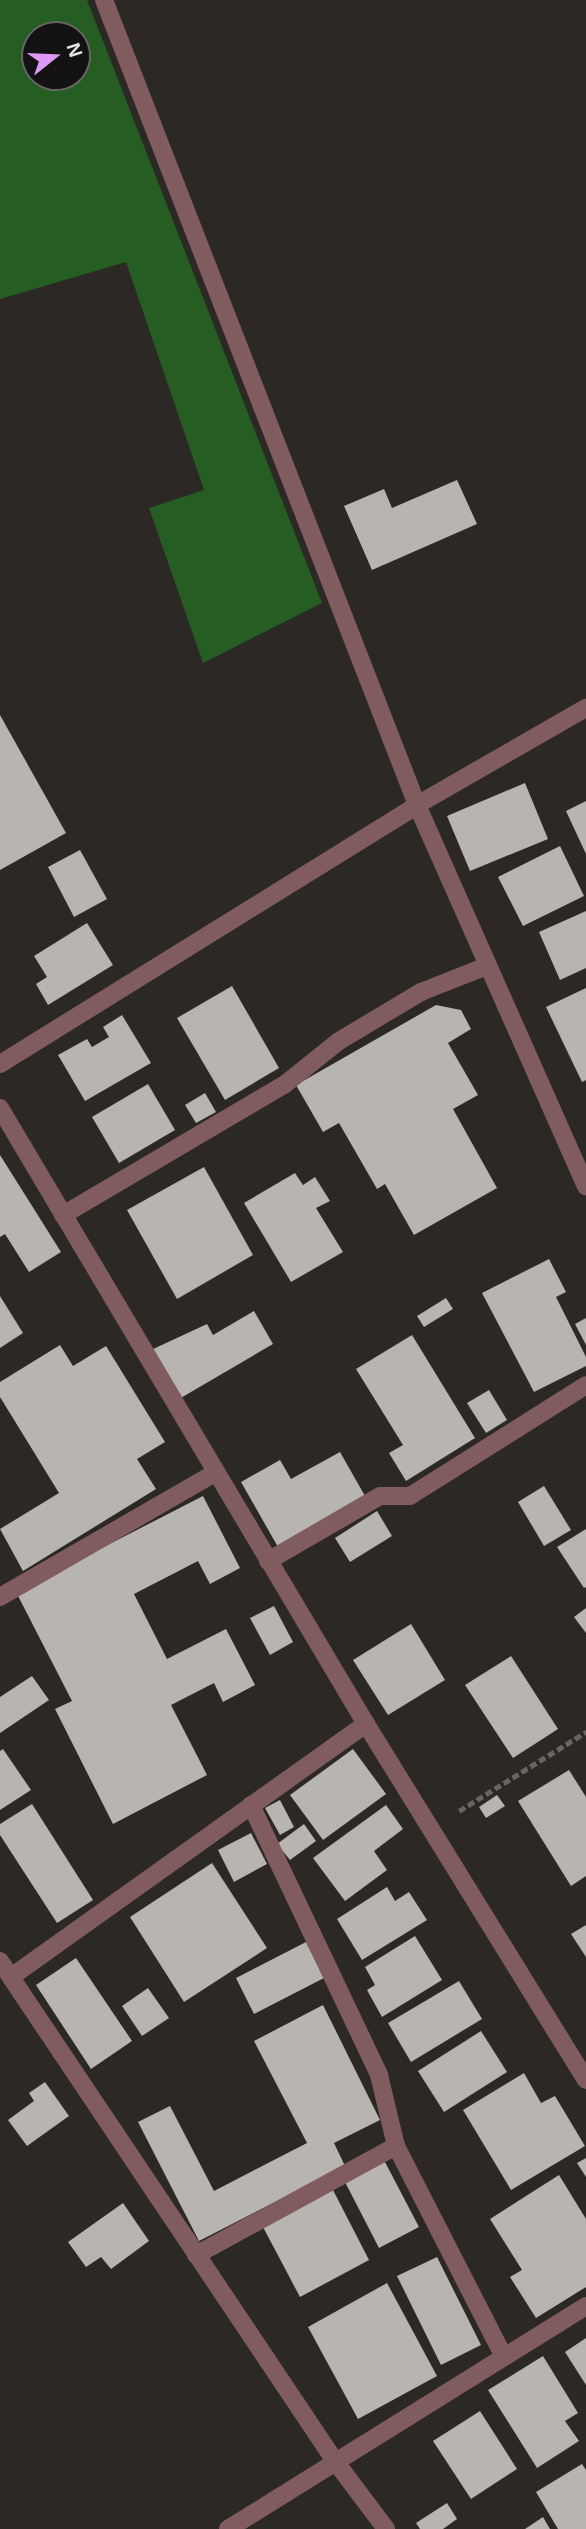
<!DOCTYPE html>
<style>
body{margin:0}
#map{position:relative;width:586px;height:2529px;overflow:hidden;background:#2b2826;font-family:Helvetica,sans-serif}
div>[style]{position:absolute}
.forest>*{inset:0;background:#255d22}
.building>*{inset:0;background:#b7b4b1}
.path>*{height:4.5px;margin-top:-2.25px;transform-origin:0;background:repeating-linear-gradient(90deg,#676462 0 7px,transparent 0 10.5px)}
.lane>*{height:18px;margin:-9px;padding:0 9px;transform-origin:9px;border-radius:9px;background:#815c5e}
.street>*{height:18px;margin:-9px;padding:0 9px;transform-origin:9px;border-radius:9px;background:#815c5e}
span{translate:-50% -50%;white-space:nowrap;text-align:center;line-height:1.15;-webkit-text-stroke:7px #131111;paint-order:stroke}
.north{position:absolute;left:21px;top:21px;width:70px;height:70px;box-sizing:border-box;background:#131111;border:2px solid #676565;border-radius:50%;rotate:72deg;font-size:19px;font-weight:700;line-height:28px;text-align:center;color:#e6e4e3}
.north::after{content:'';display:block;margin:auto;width:24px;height:32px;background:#dd99f4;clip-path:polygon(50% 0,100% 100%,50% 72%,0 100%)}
</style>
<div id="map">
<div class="forest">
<i style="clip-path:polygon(evenodd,0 0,87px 0,322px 603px,203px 663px,149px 508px,204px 490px,126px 262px,0 299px,0 0,35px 35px,77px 35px,77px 77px,35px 77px,35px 35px)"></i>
</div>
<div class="building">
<i style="clip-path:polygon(457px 480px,477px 524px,372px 570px,344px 506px,384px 489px,392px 508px)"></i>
<i style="clip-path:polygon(0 715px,66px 833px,0 870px)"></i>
<i style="clip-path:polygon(525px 783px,548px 839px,470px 871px,447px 816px)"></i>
<i style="clip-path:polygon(586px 801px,586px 854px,566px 811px)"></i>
<i style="clip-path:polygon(560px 846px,584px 896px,523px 926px,498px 877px)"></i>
<i style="clip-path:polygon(80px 850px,107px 899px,74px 917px,48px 867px)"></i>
<i style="clip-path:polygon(586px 911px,586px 968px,560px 980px,539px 932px)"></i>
<i style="clip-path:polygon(87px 923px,113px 965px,48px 1005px,36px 984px,47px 977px,34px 956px)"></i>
<i style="clip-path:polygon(232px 986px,279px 1068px,225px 1100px,177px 1018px)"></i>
<i style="clip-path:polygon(586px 988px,586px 1080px,582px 1082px,546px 1007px)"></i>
<i style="clip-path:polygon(436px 1005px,461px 1010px,471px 1029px,448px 1043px,478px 1095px,453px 1109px,497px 1188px,414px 1235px,385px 1184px,377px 1189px,339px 1123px,323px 1132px,296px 1085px)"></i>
<i style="clip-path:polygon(122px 1015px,151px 1063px,85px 1101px,58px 1055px,87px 1039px,92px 1047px,109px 1037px,103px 1027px)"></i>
<i style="clip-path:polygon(148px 1084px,175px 1130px,119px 1163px,92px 1117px)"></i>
<i style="clip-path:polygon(205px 1093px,216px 1112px,196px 1123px,185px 1105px)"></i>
<i style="clip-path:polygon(0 1155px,61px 1252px,29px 1272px,5px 1234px,0 1237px)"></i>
<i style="clip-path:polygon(204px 1167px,253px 1255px,177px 1299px,127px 1210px)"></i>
<i style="clip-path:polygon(295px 1173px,303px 1185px,315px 1177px,330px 1201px,316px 1208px,343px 1252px,291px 1282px,244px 1203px)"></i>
<i style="clip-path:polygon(549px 1259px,566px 1292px,556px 1297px,586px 1357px,586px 1366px,534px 1392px,482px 1293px)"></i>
<i style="clip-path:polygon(0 1296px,23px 1333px,0 1348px)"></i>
<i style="clip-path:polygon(446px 1298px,453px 1309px,424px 1327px,417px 1316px)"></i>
<i style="clip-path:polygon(254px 1311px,273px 1344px,179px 1399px,151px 1350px,207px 1324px,213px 1335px)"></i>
<i style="clip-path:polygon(586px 1318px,586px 1345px,575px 1324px)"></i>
<i style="clip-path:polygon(412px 1335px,475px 1438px,406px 1481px,389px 1453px,403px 1445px,356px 1369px)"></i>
<i style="clip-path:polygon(60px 1345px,73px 1366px,106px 1346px,165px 1442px,137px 1459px,156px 1489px,23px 1571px,0 1529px,59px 1493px,0 1397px,0 1382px)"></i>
<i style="clip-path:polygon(489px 1390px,507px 1420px,486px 1433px,467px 1403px)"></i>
<i style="clip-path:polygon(340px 1452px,365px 1496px,278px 1547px,241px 1482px,280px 1460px,291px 1479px)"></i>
<i style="clip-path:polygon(544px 1486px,571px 1530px,544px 1546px,518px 1502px)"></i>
<i style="clip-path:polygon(203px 1496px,240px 1568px,210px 1584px,198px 1561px,134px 1594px,167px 1659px,226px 1629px,255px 1685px,223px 1702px,214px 1683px,171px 1705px,207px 1775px,113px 1824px,55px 1709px,72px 1701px,16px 1592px)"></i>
<i style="clip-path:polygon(377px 1511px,392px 1536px,350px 1562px,335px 1538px)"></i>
<i style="clip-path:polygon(586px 1529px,586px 1587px,584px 1588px,557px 1547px)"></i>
<i style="clip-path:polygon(274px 1606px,293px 1642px,270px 1655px,250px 1618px)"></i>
<i style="clip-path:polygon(586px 1608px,586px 1633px,574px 1617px)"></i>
<i style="clip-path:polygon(411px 1624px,445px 1680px,388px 1715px,353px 1660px)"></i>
<i style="clip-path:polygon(511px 1656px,558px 1729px,513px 1758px,465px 1685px)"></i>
<i style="clip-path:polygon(32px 1676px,49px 1700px,0 1733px,0 1697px)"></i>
<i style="clip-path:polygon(3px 1749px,31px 1790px,0 1810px,0 1751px)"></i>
<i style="clip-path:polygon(353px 1749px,386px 1794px,323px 1840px,290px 1795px)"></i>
<i style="clip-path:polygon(569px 1770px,586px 1797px,586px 1876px,571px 1886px,518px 1801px)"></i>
<i style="clip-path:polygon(497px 1795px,505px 1806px,486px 1818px,479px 1807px)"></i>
<i style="clip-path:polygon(280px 1800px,294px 1827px,280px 1835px,265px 1808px)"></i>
<i style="clip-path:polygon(32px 1804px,93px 1900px,57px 1923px,0 1835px,0 1824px)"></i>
<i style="clip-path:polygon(386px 1805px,403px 1829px,374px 1851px,387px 1870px,345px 1901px,313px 1858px)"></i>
<i style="clip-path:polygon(304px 1824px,316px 1841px,290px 1860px,277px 1844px)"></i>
<i style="clip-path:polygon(251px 1833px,267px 1864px,234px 1882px,218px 1850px)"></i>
<i style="clip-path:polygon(212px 1863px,267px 1948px,184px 2002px,130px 1917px)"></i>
<i style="clip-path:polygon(387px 1887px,395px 1901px,409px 1892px,427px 1920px,362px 1960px,337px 1919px)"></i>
<i style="clip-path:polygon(586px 1925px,586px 1957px,571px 1934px)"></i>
<i style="clip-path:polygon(415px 1936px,442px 1980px,382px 2017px,367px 1990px,375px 1985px,365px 1967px)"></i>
<i style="clip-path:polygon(306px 1942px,324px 1978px,254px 2014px,236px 1978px)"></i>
<i style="clip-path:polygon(76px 1958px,132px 2041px,91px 2069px,36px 1985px)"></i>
<i style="clip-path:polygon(459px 1981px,482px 2019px,411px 2062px,388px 2023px)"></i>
<i style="clip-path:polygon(148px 1988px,169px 2018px,142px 2036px,122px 2006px)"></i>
<i style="clip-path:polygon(323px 2005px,380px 2120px,334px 2143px,345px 2166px,199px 2241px,138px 2122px,170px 2106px,214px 2191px,307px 2143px,254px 2041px)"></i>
<i style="clip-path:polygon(481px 2031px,507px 2072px,444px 2112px,418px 2071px)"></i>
<i style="clip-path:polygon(524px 2073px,541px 2103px,555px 2096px,585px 2146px,511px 2190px,463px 2110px)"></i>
<i style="clip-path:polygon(45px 2082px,69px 2116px,27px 2146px,8px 2120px,34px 2101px,29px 2093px)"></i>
<i style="clip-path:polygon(586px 2158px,586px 2177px,577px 2163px)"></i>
<i style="clip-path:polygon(385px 2162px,419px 2227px,379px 2248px,345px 2182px)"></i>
<i style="clip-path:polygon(559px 2175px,586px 2219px,586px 2287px,536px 2318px,510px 2277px,522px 2270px,490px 2219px)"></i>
<i style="clip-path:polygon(333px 2190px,369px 2260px,300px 2297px,263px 2227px)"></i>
<i style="clip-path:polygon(123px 2203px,149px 2241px,111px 2269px,101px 2257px,86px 2267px,68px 2242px)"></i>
<i style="clip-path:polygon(437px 2257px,481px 2345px,441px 2365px,397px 2276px)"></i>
<i style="clip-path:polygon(387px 2283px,437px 2376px,358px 2419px,308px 2327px)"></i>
<i style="clip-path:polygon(586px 2338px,586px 2385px,565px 2352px)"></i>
<i style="clip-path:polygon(543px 2356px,578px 2413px,565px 2421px,579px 2441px,537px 2468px,488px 2390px)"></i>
<i style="clip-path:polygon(480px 2411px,517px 2469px,471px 2499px,433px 2441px)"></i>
<i style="clip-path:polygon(582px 2464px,586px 2470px,586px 2529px,558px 2529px,536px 2492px)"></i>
<i style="clip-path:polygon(447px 2503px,457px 2519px,443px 2529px,420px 2529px,416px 2523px)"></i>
<i style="clip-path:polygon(543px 2517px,550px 2529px,525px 2529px)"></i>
</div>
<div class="path">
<i style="left:459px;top:1811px;width:150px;rotate:-31.9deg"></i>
</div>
<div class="lane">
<i style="left:63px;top:1215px;width:256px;rotate:-30.5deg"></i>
<i style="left:284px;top:1085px;width:70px;rotate:-38.7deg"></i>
<i style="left:339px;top:1041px;width:96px;rotate:-30.9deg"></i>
<i style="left:421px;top:992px;width:71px;rotate:-21.5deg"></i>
<i style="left:268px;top:1561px;width:129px;rotate:-30.1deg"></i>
<i style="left:380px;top:1496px;width:30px"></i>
<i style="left:410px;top:1496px;width:208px;rotate:-32.2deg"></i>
<i style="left:0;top:1597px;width:248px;rotate:-30deg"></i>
<i style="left:251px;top:1805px;width:299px;rotate:64.6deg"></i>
<i style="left:379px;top:2075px;width:73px;rotate:76.5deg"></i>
<i style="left:396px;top:2146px;width:237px;rotate:62.9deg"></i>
<i style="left:11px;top:1977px;width:436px;rotate:-35.5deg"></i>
<i style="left:196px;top:2255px;width:228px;rotate:-28.6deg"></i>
</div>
<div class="street">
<i style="left:104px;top:0;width:864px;rotate:68.75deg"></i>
<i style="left:417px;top:805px;width:417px;rotate:66.1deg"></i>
<i style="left:0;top:1064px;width:491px;rotate:-31.8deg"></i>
<i style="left:417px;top:805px;width:195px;rotate:-29.9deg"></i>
<i style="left:0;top:1108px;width:717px;rotate:59.28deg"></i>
<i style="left:366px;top:1724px;width:418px;rotate:58.3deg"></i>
<i style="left:0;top:1961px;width:602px;rotate:56.18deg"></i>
<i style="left:335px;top:2461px;width:85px;rotate:53.1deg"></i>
<i style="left:228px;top:2529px;width:422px;rotate:-31.9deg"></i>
</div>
<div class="north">N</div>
</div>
